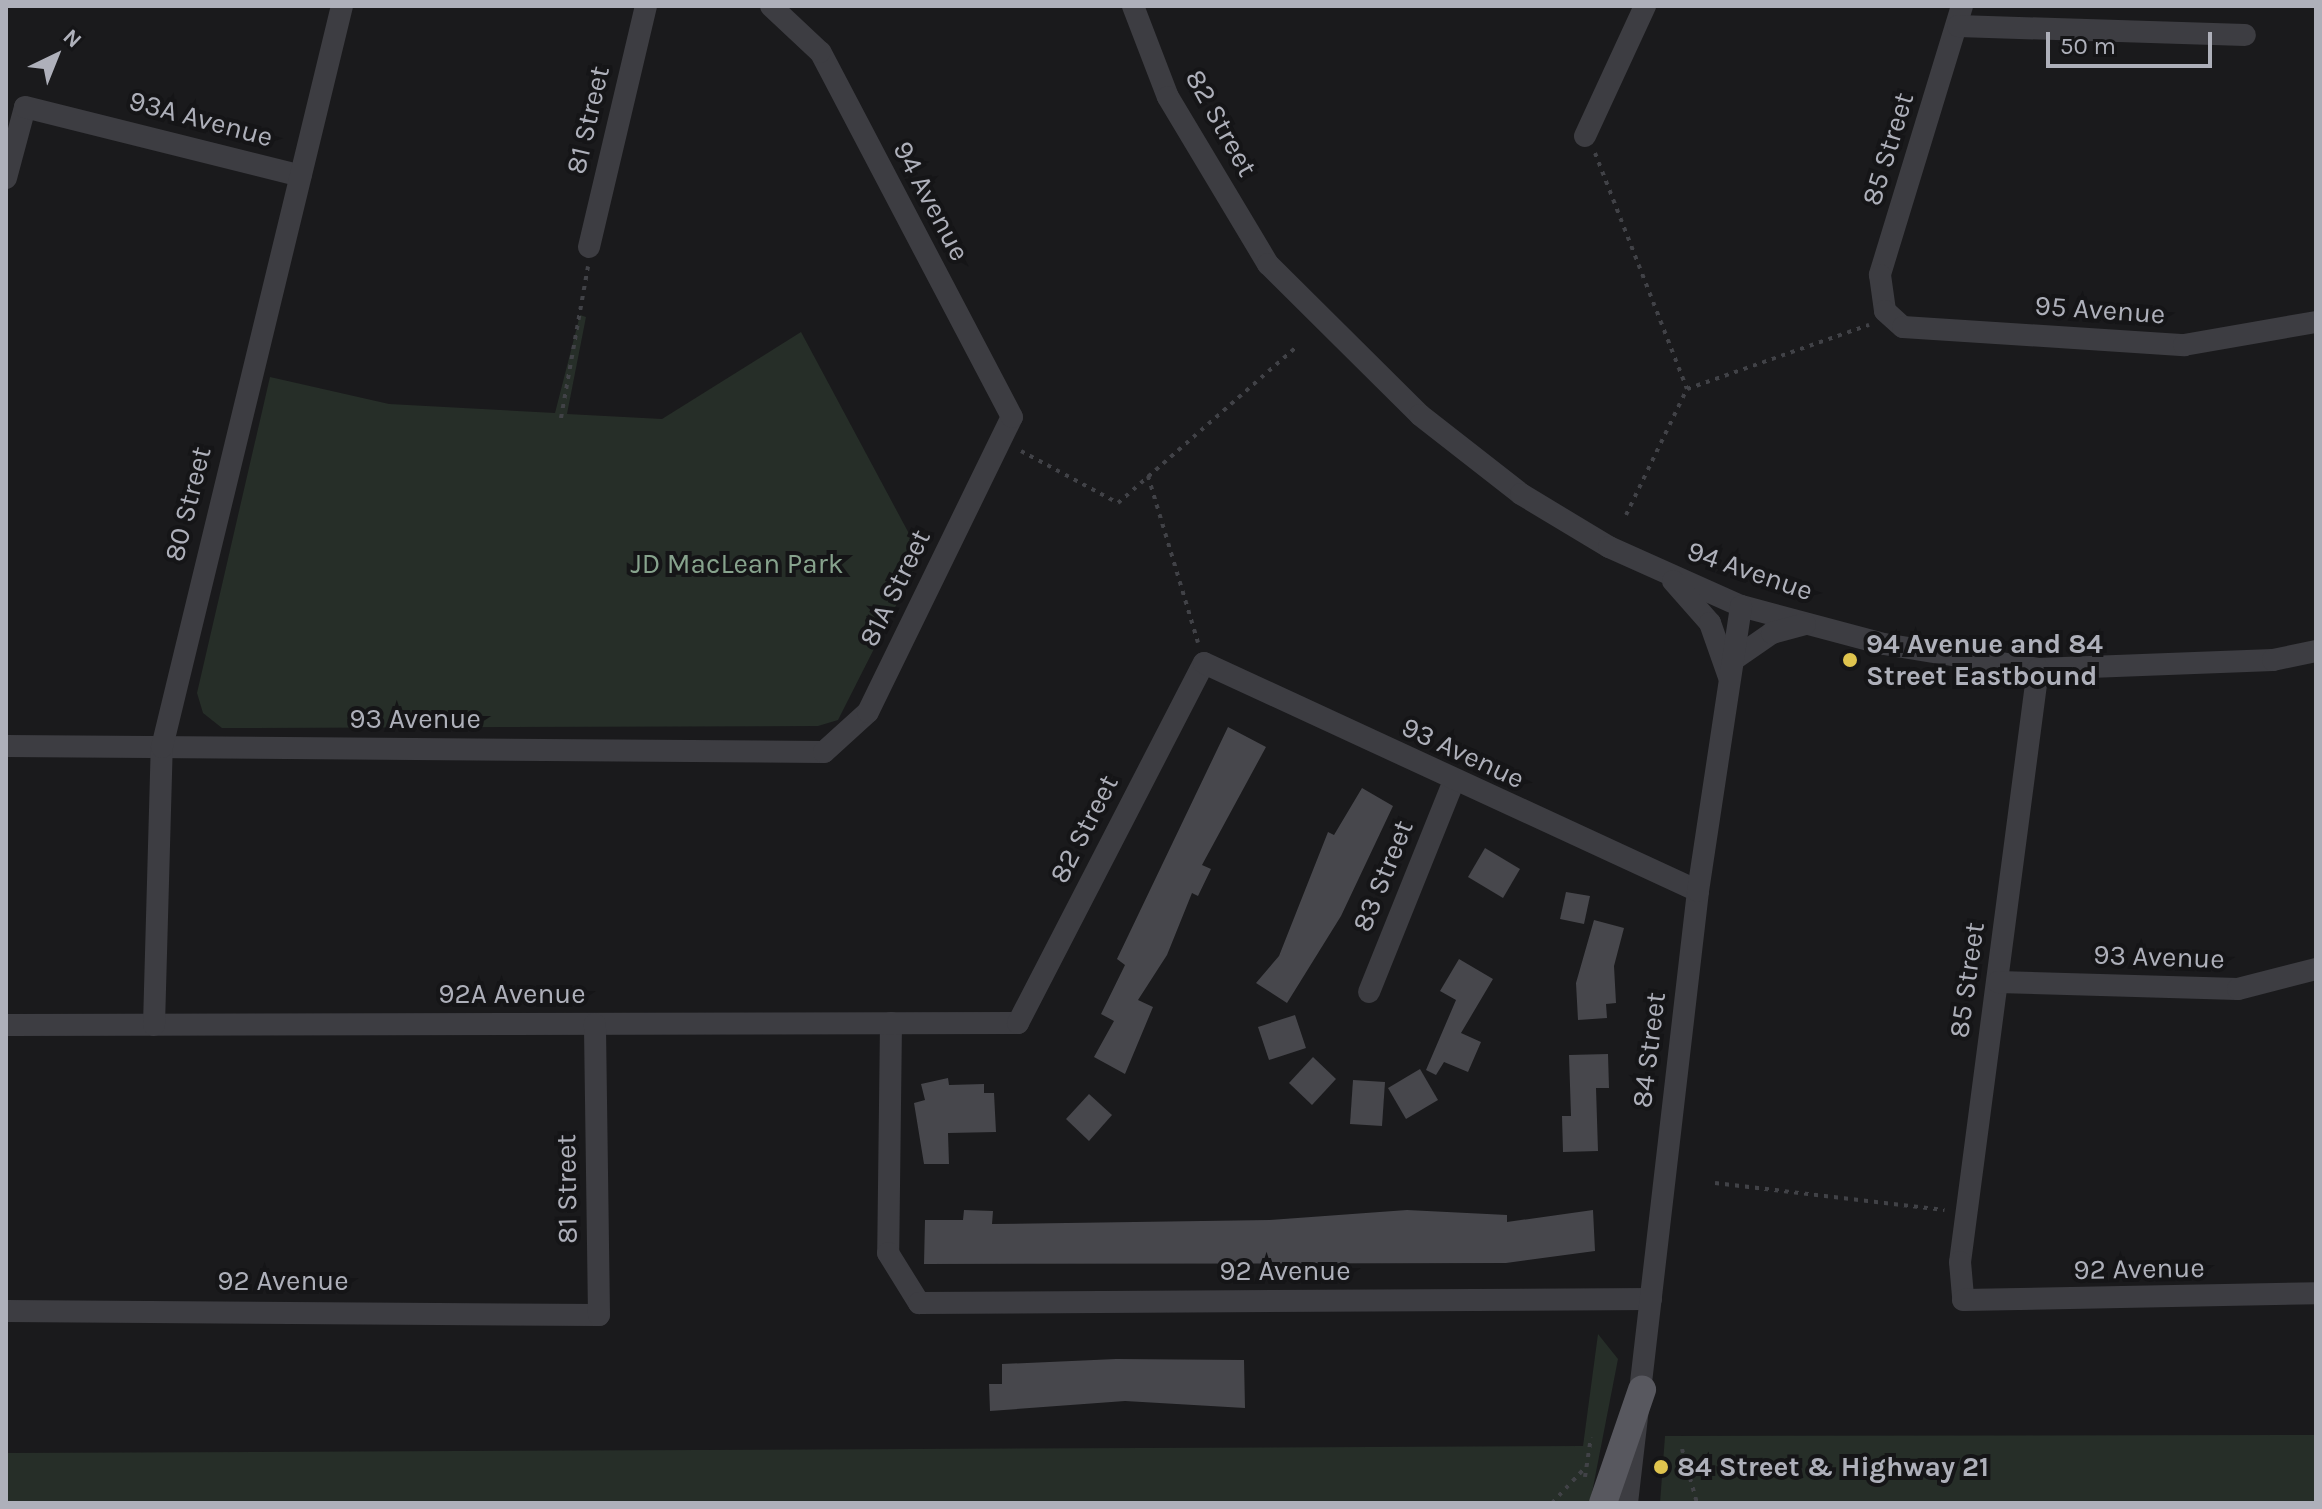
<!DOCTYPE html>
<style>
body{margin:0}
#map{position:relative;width:2322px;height:1509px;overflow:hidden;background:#1a1a1c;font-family:Karla,sans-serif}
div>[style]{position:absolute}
.green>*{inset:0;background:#262e28}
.building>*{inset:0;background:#47474c}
.path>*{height:4px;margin-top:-2px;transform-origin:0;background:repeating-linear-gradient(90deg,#414247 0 4px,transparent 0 10px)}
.minor>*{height:22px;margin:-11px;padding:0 11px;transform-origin:11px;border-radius:11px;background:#3d3d42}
.major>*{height:28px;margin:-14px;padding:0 14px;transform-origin:14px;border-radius:14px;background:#58585f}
.dots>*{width:22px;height:22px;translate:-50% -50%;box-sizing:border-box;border:4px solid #151517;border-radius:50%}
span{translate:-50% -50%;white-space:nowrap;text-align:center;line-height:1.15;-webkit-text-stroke:8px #151517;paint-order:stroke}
.street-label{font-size:28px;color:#aeb0ba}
.park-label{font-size:28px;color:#87a38d}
.poi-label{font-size:28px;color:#aeb0ba;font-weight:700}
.left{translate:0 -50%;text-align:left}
.frame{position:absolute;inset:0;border:8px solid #aeb0ba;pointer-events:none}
.north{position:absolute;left:16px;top:16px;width:80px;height:80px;-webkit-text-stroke:6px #151517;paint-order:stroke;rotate:43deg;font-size:22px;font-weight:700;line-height:32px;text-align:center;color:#aeb0ba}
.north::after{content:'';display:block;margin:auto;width:28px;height:36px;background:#aeb0ba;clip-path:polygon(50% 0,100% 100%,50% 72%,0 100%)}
.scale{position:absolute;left:2046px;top:32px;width:166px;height:36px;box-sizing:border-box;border:4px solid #aeb0ba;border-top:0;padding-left:10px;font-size:24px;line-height:28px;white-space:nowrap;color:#aeb0ba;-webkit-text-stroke:6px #151517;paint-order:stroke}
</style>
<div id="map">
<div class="green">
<i style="clip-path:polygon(580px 315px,586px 317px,567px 414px,662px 419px,801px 332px,921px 556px,838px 720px,818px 726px,222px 728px,203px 713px,197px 693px,270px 377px,389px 404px,555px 413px)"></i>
<i style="clip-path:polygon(1598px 1334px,1618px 1359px,1590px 1503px,6px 1503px,6px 1453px,1583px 1446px)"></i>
<i style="clip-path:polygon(2316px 1435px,2316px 1503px,1660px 1503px,1665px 1436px)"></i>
</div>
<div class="building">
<i style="clip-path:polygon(1228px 727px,1266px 747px,1202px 865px,1211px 869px,1198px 896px,1192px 893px,1167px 955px,1138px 1000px,1153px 1007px,1125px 1074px,1094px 1057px,1114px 1021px,1101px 1014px,1125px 965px,1117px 959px)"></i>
<i style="clip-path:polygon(1362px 788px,1393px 806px,1341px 916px,1287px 1003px,1256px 983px,1279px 956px,1328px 832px,1334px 835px)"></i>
<i style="clip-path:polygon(1485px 848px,1520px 869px,1503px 898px,1468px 877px)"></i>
<i style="clip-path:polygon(1566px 892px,1590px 896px,1584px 924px,1560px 919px)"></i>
<i style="clip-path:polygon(1594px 920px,1624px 928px,1614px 966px,1616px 1003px,1606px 1004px,1607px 1018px,1578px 1020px,1576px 983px)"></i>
<i style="clip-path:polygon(1459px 959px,1493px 979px,1461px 1033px,1481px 1042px,1468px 1072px,1444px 1062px,1436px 1075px,1426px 1070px,1456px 1000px,1440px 991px)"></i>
<i style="clip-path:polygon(1295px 1015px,1306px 1048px,1269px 1060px,1258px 1027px)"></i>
<i style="clip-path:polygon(1608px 1054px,1609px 1088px,1596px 1088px,1598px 1151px,1563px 1152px,1562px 1116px,1571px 1116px,1569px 1055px)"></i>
<i style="clip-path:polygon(1313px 1057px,1336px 1079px,1312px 1105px,1289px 1083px)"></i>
<i style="clip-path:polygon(1420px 1069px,1438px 1100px,1406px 1119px,1388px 1088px)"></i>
<i style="clip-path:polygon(948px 1078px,949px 1085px,984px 1084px,984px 1093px,994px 1093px,996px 1132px,948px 1133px,949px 1164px,924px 1164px,914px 1103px,925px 1100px,921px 1084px)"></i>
<i style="clip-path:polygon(1353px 1080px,1385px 1082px,1382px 1126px,1350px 1124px)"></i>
<i style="clip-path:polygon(1089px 1094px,1112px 1115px,1089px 1141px,1066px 1119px)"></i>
<i style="clip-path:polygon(964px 1210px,993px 1211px,992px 1224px,1270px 1220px,1407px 1210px,1507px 1215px,1507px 1222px,1593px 1210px,1595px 1251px,1506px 1263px,924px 1264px,925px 1220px,963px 1220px)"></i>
<i style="clip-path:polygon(1116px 1359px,1244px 1360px,1245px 1408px,1125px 1401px,990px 1411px,989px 1384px,1002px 1384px,1002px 1364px)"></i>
</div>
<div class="path">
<i style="left:1595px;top:153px;width:253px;rotate:68.7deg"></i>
<i style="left:561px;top:418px;width:154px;rotate:-79.9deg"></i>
<i style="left:1021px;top:451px;width:110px;rotate:28.2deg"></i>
<i style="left:1118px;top:503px;width:237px;rotate:-41.2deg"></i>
<i style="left:1148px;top:476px;width:174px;rotate:73.3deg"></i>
<i style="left:1626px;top:515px;width:140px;rotate:-64.2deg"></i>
<i style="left:1687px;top:389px;width:193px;rotate:-19.4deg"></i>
<i style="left:1715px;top:1183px;width:231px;rotate:6.7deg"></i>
<i style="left:1682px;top:1449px;width:56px;rotate:74.5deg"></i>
<i style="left:1585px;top:1477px;width:40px;rotate:-81.5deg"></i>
<i style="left:1552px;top:1503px;width:45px;rotate:-46.8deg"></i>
</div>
<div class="minor">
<i style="left:1133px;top:6px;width:97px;rotate:69deg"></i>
<i style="left:1168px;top:97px;width:195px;rotate:59.1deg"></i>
<i style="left:1268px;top:264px;width:214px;rotate:44.8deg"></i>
<i style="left:1420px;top:415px;width:128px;rotate:38deg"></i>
<i style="left:1521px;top:494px;width:103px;rotate:31.1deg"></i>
<i style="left:1609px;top:547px;width:145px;rotate:24.1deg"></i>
<i style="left:1741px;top:606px;width:148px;rotate:14.9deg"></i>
<i style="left:1884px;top:644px;width:156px;rotate:9.2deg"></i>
<i style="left:2038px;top:669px;width:235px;rotate:-2.2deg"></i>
<i style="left:2273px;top:660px;width:44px;rotate:-11.8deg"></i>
<i style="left:1962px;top:6px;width:281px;rotate:107deg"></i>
<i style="left:1880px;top:275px;width:36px;rotate:82deg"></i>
<i style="left:1885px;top:311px;width:24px;rotate:42deg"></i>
<i style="left:1903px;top:327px;width:282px;rotate:3.7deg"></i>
<i style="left:2184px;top:345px;width:134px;rotate:-9.9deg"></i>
<i style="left:1958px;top:26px;width:287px;rotate:1.8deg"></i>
<i style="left:1585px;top:136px;width:143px;rotate:-65.2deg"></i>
<i style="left:6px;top:178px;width:73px;rotate:-75deg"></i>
<i style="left:25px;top:107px;width:284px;rotate:14deg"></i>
<i style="left:589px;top:247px;width:248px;rotate:-76.7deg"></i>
<i style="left:1673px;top:581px;width:56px;rotate:48.6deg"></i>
<i style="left:1710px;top:623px;width:57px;rotate:70.6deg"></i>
<i style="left:1733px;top:660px;width:47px;rotate:-34.7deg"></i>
<i style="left:1772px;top:633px;width:34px;rotate:-15deg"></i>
<i style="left:2038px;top:669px;width:598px;rotate:97.49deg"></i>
<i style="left:1960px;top:1262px;width:38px;rotate:85deg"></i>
<i style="left:1963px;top:1300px;width:353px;rotate:-1.1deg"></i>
<i style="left:6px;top:746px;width:818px;rotate:0.42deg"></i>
<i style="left:824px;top:752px;width:59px;rotate:-42.3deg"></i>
<i style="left:868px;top:712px;width:328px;rotate:-64deg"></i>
<i style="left:1012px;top:417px;width:412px;rotate:-117.7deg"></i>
<i style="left:820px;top:52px;width:67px;rotate:-136.8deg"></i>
<i style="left:1998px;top:982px;width:240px;rotate:1.7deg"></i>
<i style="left:2238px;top:989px;width:81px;rotate:-14.4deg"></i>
<i style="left:1369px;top:992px;width:225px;rotate:-68.1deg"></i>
<i style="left:891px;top:1023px;width:230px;rotate:90.7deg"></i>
<i style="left:888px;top:1253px;width:59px;rotate:58.2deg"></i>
<i style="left:919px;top:1303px;width:732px;rotate:-0.31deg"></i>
<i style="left:6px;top:1025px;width:1012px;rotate:-0.11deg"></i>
<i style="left:1018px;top:1023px;width:405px;rotate:-62.7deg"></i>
<i style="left:1204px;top:663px;width:544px;rotate:24.78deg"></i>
<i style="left:154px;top:1025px;width:278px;rotate:-88.4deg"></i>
<i style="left:162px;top:747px;width:763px;rotate:-76.35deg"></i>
<i style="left:6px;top:1311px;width:593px;rotate:0.39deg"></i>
<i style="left:599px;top:1315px;width:291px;rotate:-90.8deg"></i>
<i style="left:1627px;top:1503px;width:616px;rotate:-83.38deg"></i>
<i style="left:1698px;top:891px;width:288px;rotate:-81.4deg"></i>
</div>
<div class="major">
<i style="left:1603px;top:1503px;width:120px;rotate:-71deg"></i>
</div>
<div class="dots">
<i style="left:1850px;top:660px;background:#dfc44e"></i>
<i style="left:1661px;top:1467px;background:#dfc44e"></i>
</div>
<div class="street-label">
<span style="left:201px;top:119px;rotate:15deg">93A Avenue</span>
<span style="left:588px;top:120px;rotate:-77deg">81 Street</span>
<span style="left:1221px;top:123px;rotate:61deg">82 Street</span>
<span style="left:1888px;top:149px;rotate:-73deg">85 Street</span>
<span style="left:931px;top:201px;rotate:62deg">94 Avenue</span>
<span style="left:2100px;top:310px;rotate:4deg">95 Avenue</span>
<span style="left:188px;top:504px;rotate:-76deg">80 Street</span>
<span style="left:1750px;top:571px;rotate:19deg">94 Avenue</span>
<span style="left:895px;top:588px;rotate:-64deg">81A Street</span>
<span style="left:415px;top:719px">93 Avenue</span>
<span style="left:1463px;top:753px;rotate:25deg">93 Avenue</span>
<span style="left:1084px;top:829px;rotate:-63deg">82 Street</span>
<span style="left:1383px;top:876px;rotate:-68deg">83 Street</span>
<span style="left:2159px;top:957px;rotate:2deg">93 Avenue</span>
<span style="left:1967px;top:980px;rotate:-82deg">85 Street</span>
<span style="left:512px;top:994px">92A Avenue</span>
<span style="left:1649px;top:1050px;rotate:-83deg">84 Street</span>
<span style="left:567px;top:1189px;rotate:-91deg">81 Street</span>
<span style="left:2139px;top:1269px;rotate:-1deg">92 Avenue</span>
<span style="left:1285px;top:1271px">92 Avenue</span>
<span style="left:283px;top:1281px">92 Avenue</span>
</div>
<div class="park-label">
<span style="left:737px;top:564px">JD MacLean Park</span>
</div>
<div class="poi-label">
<span class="left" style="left:1866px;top:660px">94 Avenue and 84<br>Street Eastbound</span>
<span class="left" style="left:1677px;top:1467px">84 Street &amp; Highway 21</span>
</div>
<div class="frame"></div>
<div class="north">N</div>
<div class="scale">50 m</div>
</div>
